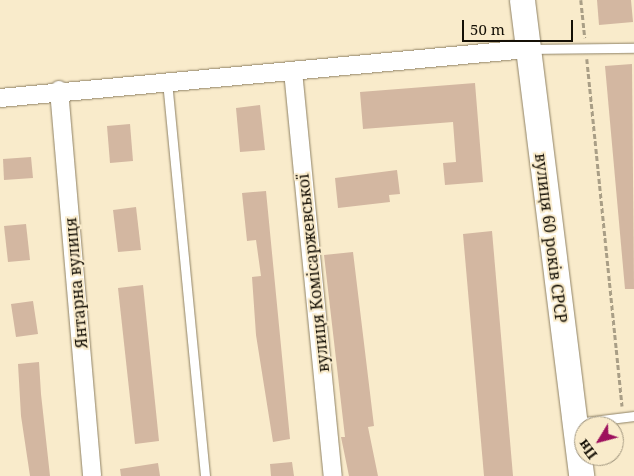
<!DOCTYPE html>
<meta charset="utf-8">
<style>
body{margin:0}
#map{position:relative;width:634px;height:476px;overflow:hidden;background:#f9ebcb;font-family:"Noto Serif",serif}
div>[style]{position:absolute}
.building>*{inset:0;background:#d3b7a1}
.path>*{height:2.5px;margin-top:-1.25px;transform-origin:0;background:repeating-linear-gradient(90deg,#a99e86 0 5px,transparent 0 7.5px)}
.roads{filter:drop-shadow(0 0 1px #8f8265) drop-shadow(0 0 1px #8f8265)}
.lane>*{height:9px;margin:-4.5px;padding:0 4.5px;transform-origin:4.5px;border-radius:4.5px;background:#fff}
.street>*{height:18px;margin:-9px;padding:0 9px;transform-origin:9px;border-radius:9px;background:#fff}
.secondary>*{height:25px;margin:-12.5px;padding:0 12.5px;transform-origin:12.5px;border-radius:12.5px;background:#fff}
span{translate:-50% -50%;white-space:nowrap;text-align:center;line-height:1.15;-webkit-text-stroke:4px #f9ebcb;paint-order:stroke}
.street-label{font-size:16px;color:#151006}
.north{position:absolute;left:574px;top:416px;width:50px;height:50px;box-sizing:border-box;background:#f9ebcb;border:1px solid #9e937c;border-radius:50%;rotate:233deg;font-size:14px;font-weight:700;line-height:20px;text-align:center;color:#151006}
.north::after{content:'';display:block;margin:auto;width:18px;height:22px;background:#9d105d;clip-path:polygon(50% 0,100% 100%,50% 72%,0 100%)}
.scale{position:absolute;left:462px;top:20px;width:111px;height:22px;box-sizing:border-box;border:2px solid #151006;border-top:0;padding-left:6px;font-size:15px;line-height:18px;white-space:nowrap;color:#151006;-webkit-text-stroke:4px #f9ebcb;paint-order:stroke}
</style>
<div id="map">
<div class="building">
<i style="clip-path:polygon(597px 0,631px 0,633px 22px,599px 25px)"></i>
<i style="clip-path:polygon(632px 64px,634px 289px,625px 289px,605px 66px)"></i>
<i style="clip-path:polygon(475px 83px,483px 182px,445px 185px,443px 163px,456px 162px,453px 122px,363px 129px,360px 92px)"></i>
<i style="clip-path:polygon(260px 105px,265px 150px,240px 152px,236px 108px)"></i>
<i style="clip-path:polygon(130px 124px,133px 161px,110px 163px,107px 126px)"></i>
<i style="clip-path:polygon(31px 157px,33px 178px,4px 180px,3px 159px)"></i>
<i style="clip-path:polygon(397px 170px,400px 194px,389px 195px,390px 202px,338px 208px,335px 178px)"></i>
<i style="clip-path:polygon(266px 191px,290px 439px,273px 442px,256px 335px,252px 277px,261px 276px,256px 240px,247px 241px,242px 193px)"></i>
<i style="clip-path:polygon(136px 207px,141px 250px,118px 252px,113px 210px)"></i>
<i style="clip-path:polygon(26px 224px,30px 260px,8px 262px,4px 226px)"></i>
<i style="clip-path:polygon(492px 231px,513px 476px,484px 476px,463px 234px)"></i>
<i style="clip-path:polygon(353px 252px,374px 426px,368px 427px,378px 476px,349px 476px,341px 437px,345px 437px,324px 255px)"></i>
<i style="clip-path:polygon(143px 285px,159px 441px,135px 444px,118px 288px)"></i>
<i style="clip-path:polygon(33px 301px,38px 334px,16px 337px,11px 304px)"></i>
<i style="clip-path:polygon(39px 362px,41px 394px,50px 476px,30px 476px,21px 416px,18px 364px)"></i>
<i style="clip-path:polygon(292px 462px,294px 476px,271px 476px,270px 464px)"></i>
<i style="clip-path:polygon(158px 463px,160px 476px,121px 476px,120px 469px)"></i>
</div>
<div class="path">
<i style="left:581px;top:0;width:38px;rotate:84deg"></i>
<i style="left:587px;top:59px;width:349px;rotate:84.2deg"></i>
</div>
<div class="roads">
<div class="lane">
<i style="left:530px;top:49px;width:104px;rotate:-0.6deg"></i>
<i style="left:167px;top:81px;width:397px;rotate:84.5deg"></i>
<i style="left:577px;top:423px;width:57px;rotate:-7deg"></i>
</div>
<div class="street">
<i style="left:293px;top:71px;width:407px;rotate:84.4deg"></i>
<i style="left:59px;top:90px;width:387px;rotate:85.1deg"></i>
<i style="left:0;top:98px;width:529px;rotate:-5.31deg"></i>
</div>
<div class="secondary">
<i style="left:522px;top:0;width:480px;rotate:82.9deg"></i>
</div>
</div>
<div class="street-label">
<span style="left:551px;top:238px;rotate:83deg">вулиця 60 років СРСР</span>
<span style="left:313px;top:273px;rotate:-96deg">вулиця Комісаржевської</span>
<span style="left:76px;top:283px;rotate:-95deg">Янтарна вулиця</span>
</div>
<div class="north">Пн</div>
<div class="scale">50 m</div>
</div>
